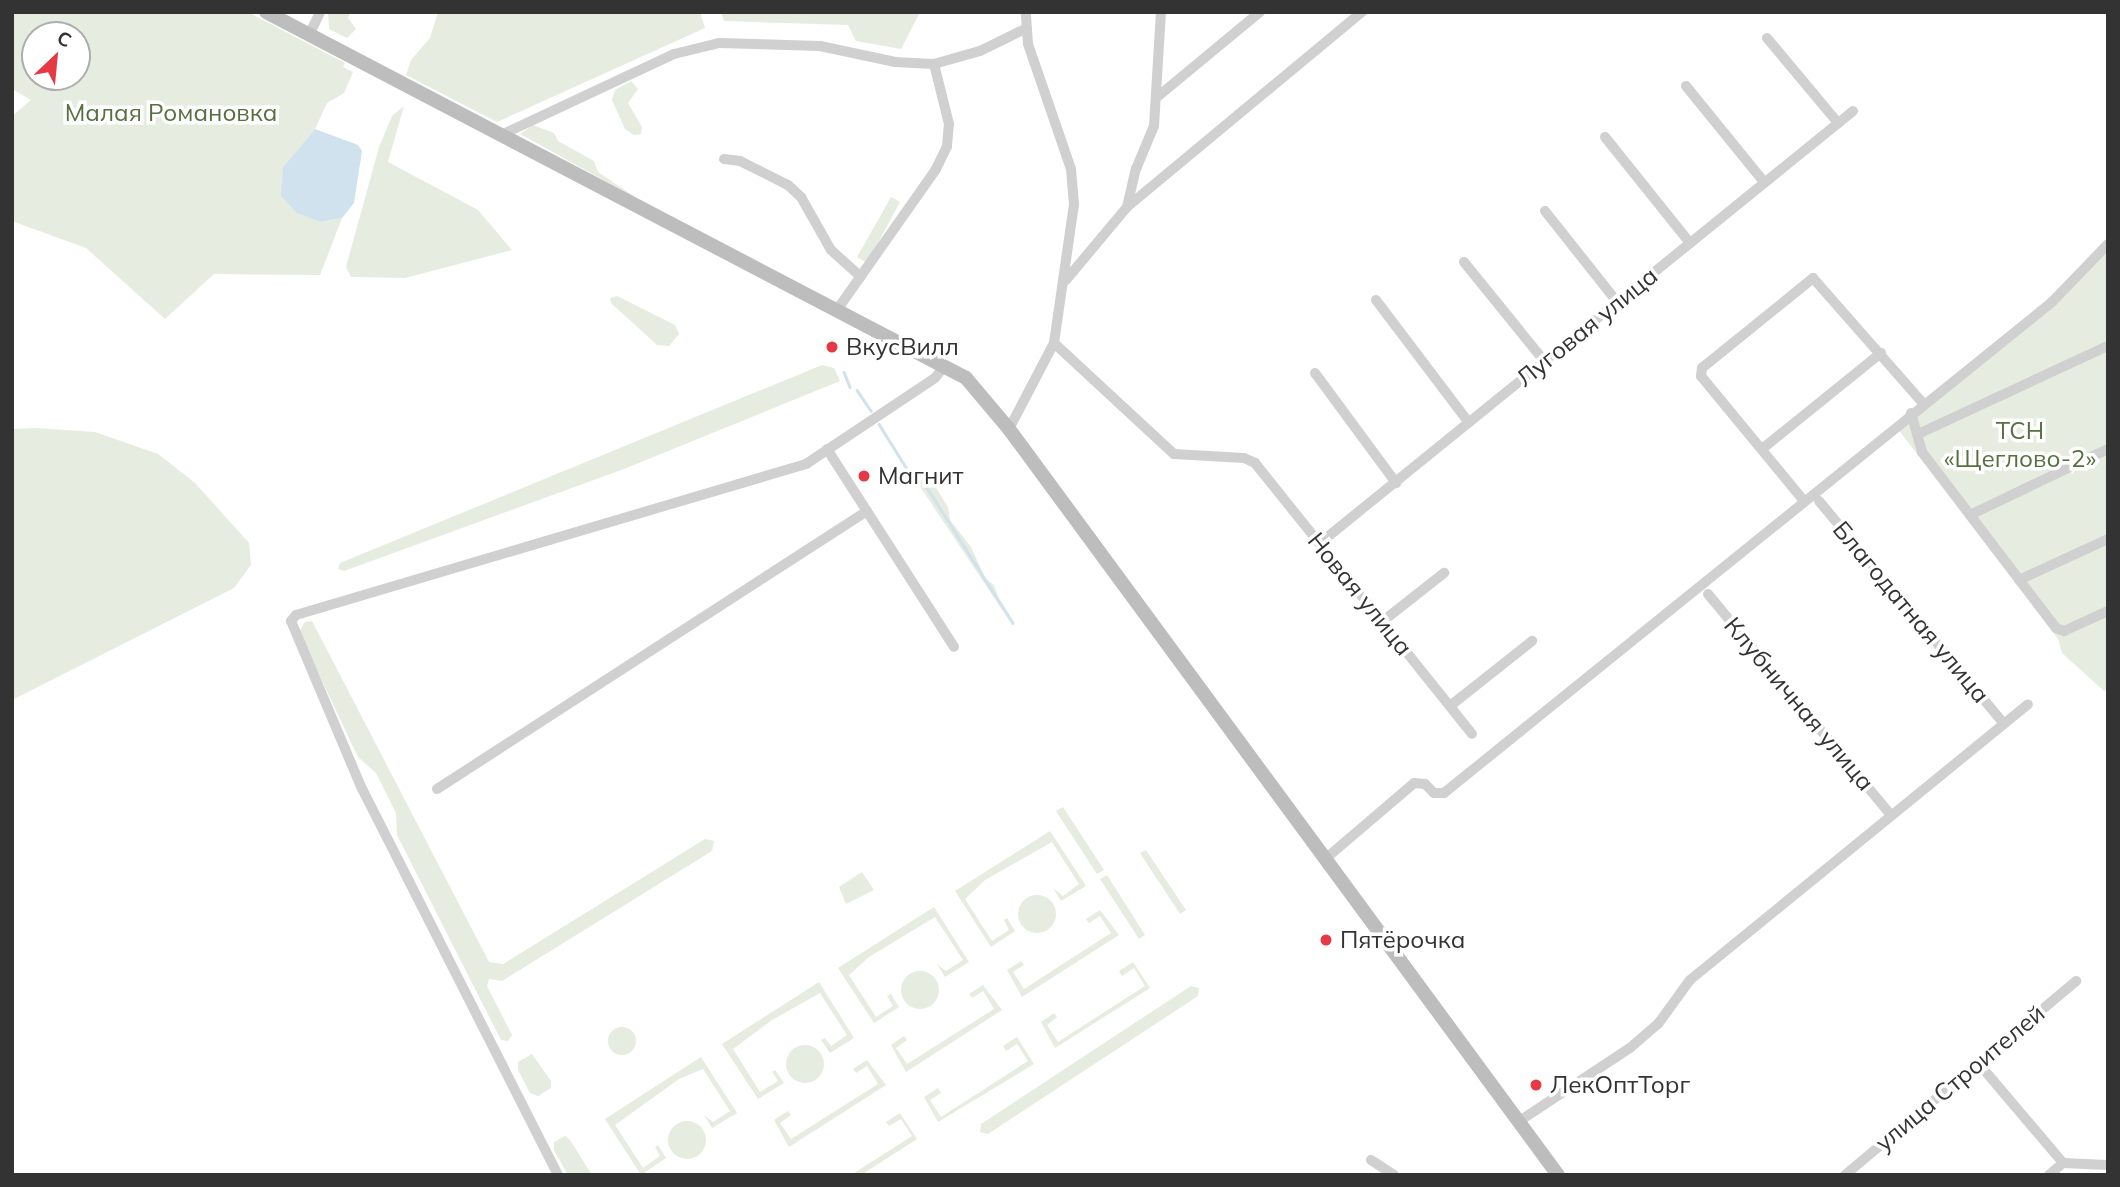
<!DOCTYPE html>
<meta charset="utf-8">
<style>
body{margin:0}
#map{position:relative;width:2120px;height:1187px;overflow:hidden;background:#fff;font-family:Mulish,sans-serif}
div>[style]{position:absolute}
.green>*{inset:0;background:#e6ecdf}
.round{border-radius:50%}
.water>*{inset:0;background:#cfe2ee}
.stream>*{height:2.5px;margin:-1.25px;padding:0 1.25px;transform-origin:1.25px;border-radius:1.25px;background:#cfe2ee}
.street>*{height:10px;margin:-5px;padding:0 5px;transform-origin:5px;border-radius:5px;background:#d0d0d0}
.secondary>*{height:14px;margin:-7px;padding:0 7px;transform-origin:7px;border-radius:7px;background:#bdbdbd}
.dots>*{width:19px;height:19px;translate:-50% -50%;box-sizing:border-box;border:4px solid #fff;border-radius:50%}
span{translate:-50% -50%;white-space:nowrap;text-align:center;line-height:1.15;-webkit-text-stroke:7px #fff;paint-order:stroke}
.park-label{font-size:24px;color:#56703f}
.street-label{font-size:24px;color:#333}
.poi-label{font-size:24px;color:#333}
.left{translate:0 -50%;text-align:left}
.frame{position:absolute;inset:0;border:14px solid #333;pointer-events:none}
.north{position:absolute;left:21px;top:21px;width:70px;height:70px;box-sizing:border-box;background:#fff;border:2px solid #adadad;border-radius:50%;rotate:26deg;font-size:19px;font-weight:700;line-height:28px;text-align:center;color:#333}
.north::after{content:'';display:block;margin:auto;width:24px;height:32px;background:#e63946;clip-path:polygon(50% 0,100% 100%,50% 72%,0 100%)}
</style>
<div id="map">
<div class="green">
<i style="clip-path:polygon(evenodd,12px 12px,248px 12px,345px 63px,343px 67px,353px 72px,344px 93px,327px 103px,315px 129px,283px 167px,321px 222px,342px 218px,320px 275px,214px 274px,165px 319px,86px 248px,12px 221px,12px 116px,31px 100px,12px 89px,12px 12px,35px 35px,77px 35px,77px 77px,35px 77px,35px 35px)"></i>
<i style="clip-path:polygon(328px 12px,350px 12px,348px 18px,356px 29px,347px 38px,329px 29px)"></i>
<i style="clip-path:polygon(438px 12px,700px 12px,705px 28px,497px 122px,406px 75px,411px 60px,430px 38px)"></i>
<i style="clip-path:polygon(721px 12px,919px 12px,919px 14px,901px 49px,856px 41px,848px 25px,724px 21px)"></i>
<i style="clip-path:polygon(631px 81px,638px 89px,628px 103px,642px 127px,641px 134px,634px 135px,625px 129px,612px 100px,615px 90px)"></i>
<i style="clip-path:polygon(404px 106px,388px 162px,478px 210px,512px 250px,405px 278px,351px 277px,346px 267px,379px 147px,392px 116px)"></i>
<i style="clip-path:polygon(533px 125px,554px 133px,558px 141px,594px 161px,598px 172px,638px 199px,520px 134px)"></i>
<i style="clip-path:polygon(891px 197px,900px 202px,867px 263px,857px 257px)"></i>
<i style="clip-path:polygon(2108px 248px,2108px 689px,2104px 691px,2062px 653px,2058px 639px,1898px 429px)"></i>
<i style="clip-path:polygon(617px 296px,675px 325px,679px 334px,669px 346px,657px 345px,611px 303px,610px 298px)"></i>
<i style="clip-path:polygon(822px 365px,834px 368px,840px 381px,624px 469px,344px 571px,338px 569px,340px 563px)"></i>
<i style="clip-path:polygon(36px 428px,95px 432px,158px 454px,195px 483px,249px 543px,251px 565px,234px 588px,12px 700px,12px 429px)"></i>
<i style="clip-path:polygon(922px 478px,933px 483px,948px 507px,950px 520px,971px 547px,985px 578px,994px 585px,1003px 611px,919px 485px)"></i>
<i style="clip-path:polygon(312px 621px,489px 962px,503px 964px,705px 839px,714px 841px,712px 851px,502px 981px,489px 979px,487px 986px,512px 1035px,508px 1041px,501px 1040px,397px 835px,396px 813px,376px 773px,358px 757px,299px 632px,305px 622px)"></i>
<i style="clip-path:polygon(1063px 807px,1104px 870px,1097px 874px,1056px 811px)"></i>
<i style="clip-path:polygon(1050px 831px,1086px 886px,1061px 901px,1053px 888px,1063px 896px,1079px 884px,1052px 842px,985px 880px,965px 899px,992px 941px,1009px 930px,1004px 920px,1007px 918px,1015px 931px,991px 947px,955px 891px)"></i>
<i style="clip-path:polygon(1146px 850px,1186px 910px,1180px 914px,1140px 853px)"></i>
<i style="clip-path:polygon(862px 872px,874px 890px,846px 904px,839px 887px)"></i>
<i style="clip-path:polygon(1107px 875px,1145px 935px,1139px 939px,1100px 879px)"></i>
<i class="round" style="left:1018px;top:895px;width:38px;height:38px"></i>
<i style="clip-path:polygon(934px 907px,969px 962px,945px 977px,937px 964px,946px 971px,963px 960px,935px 917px,869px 957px,849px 975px,876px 1017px,893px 1006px,887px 996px,891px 994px,899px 1007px,874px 1023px,838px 968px)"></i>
<i style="clip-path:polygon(1100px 910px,1119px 935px,1022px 997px,1007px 970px,1021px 961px,1024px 965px,1013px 972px,1024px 989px,1111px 933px,1100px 916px,1089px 923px,1086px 919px)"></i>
<i style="clip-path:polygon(1133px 962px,1150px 988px,1055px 1048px,1041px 1022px,1054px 1013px,1057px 1017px,1047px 1025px,1058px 1042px,1145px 986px,1134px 968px,1122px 976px,1119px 971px)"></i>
<i class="round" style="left:901px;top:971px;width:38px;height:38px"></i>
<i style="clip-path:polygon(819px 982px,854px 1038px,830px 1053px,821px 1040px,825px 1038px,831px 1046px,847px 1035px,820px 993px,772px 1020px,733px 1049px,760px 1092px,778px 1081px,772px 1072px,775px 1070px,784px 1083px,758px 1099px,722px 1044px)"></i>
<i style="clip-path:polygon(983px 985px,1002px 1010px,906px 1072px,891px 1045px,904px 1036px,907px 1040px,896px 1048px,907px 1064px,994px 1009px,983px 991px,972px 998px,969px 994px)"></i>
<i style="clip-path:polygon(1191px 986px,1199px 988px,1198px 996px,988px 1134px,980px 1132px,981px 1124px)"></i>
<i class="round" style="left:608px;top:1027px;width:28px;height:28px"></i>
<i style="clip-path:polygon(1017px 1037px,1034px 1064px,938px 1122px,924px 1097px,938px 1088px,941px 1093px,930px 1100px,941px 1117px,1028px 1061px,1017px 1044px,1006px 1051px,1003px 1046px)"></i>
<i class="round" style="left:786px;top:1045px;width:38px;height:38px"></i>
<i style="clip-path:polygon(532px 1054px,551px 1081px,551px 1088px,538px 1096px,530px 1093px,518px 1070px,518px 1062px)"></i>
<i style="clip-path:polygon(701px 1057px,737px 1113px,712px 1128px,704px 1115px,713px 1122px,730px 1111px,703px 1069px,679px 1079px,615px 1125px,643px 1168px,660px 1156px,655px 1147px,658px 1145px,666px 1158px,641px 1175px,605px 1119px)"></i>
<i style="clip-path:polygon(867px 1060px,886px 1085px,789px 1147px,774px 1120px,788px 1111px,791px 1115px,780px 1123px,791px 1139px,878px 1084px,867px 1066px,856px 1073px,853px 1069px)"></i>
<i style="clip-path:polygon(900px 1113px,917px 1139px,861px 1175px,851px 1175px,912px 1136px,901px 1119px,889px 1126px,886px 1122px)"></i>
<i class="round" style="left:668px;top:1121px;width:38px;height:38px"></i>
<i style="clip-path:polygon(565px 1136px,570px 1140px,592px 1175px,568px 1175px,554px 1150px,554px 1142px)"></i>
</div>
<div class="water">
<i style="clip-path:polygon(315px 129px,358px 145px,362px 151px,354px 203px,342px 218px,321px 222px,297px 213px,281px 196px,283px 167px)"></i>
</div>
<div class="stream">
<i style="left:844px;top:372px;width:16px;rotate:68deg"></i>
<i style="left:857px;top:390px;width:25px;rotate:56deg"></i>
<i style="left:879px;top:424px;width:53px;rotate:58.1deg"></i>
<i style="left:926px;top:486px;width:162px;rotate:57.6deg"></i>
</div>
<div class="street">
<i style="left:309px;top:35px;width:25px;rotate:-64deg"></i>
<i style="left:1767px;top:38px;width:111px;rotate:50.1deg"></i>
<i style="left:1686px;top:86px;width:124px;rotate:50.9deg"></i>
<i style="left:1156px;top:98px;width:135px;rotate:-39.6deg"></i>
<i style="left:501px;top:135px;width:191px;rotate:-25.1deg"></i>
<i style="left:674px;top:54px;width:46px;rotate:-13.7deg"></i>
<i style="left:719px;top:43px;width:101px;rotate:1.7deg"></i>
<i style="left:820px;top:46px;width:77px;rotate:12deg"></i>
<i style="left:895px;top:62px;width:39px;rotate:3deg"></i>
<i style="left:934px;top:64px;width:48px;rotate:-15.8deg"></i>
<i style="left:980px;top:51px;width:52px;rotate:-26.1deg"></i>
<i style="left:1605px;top:137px;width:136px;rotate:51.3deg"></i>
<i style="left:724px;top:159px;width:16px;rotate:7deg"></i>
<i style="left:740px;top:161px;width:54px;rotate:26.6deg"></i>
<i style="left:788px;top:185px;width:18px;rotate:43deg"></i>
<i style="left:801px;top:197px;width:61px;rotate:60.5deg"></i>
<i style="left:831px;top:250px;width:40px;rotate:42deg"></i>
<i style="left:1127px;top:207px;width:39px;rotate:-77deg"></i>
<i style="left:1136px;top:169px;width:47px;rotate:-67.3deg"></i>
<i style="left:1154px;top:126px;width:114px;rotate:-86.5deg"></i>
<i style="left:1545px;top:211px;width:116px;rotate:51.6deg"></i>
<i style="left:1464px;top:262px;width:129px;rotate:51deg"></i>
<i style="left:1066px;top:280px;width:95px;rotate:-50.1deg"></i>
<i style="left:1127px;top:207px;width:305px;rotate:-39.7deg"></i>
<i style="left:1376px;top:300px;width:154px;rotate:52.9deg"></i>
<i style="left:837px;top:310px;width:172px;rotate:-54.9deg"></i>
<i style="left:936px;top:169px;width:25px;rotate:-64deg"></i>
<i style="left:947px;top:146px;width:22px;rotate:-85deg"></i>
<i style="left:949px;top:124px;width:62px;rotate:-104deg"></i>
<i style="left:1054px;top:343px;width:163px;rotate:42.8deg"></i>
<i style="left:1174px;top:454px;width:70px;rotate:3.3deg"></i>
<i style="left:1244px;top:458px;width:12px;rotate:24deg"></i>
<i style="left:1255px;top:463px;width:347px;rotate:51.3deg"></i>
<i style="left:1315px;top:373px;width:137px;rotate:53.6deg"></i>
<i style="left:1911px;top:413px;width:41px;rotate:74.2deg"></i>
<i style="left:1922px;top:452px;width:221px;rotate:52.7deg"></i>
<i style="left:2056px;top:628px;width:9px;rotate:21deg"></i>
<i style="left:2064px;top:631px;width:48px;rotate:-24.4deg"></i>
<i style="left:1009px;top:429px;width:97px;rotate:-62.4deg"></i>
<i style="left:1054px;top:343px;width:140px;rotate:-81.8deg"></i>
<i style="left:1074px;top:204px;width:35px;rotate:-95deg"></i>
<i style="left:1071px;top:169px;width:132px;rotate:-109deg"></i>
<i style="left:1028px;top:44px;width:32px;rotate:-94deg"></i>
<i style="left:1918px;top:434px;width:209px;rotate:-24.9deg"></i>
<i style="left:827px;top:449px;width:235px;rotate:57.3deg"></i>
<i style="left:1762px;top:449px;width:153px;rotate:-38.9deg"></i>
<i style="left:1804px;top:501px;width:162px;rotate:-129.5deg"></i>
<i style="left:1701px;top:376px;width:8px;rotate:-83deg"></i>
<i style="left:1702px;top:368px;width:143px;rotate:-39deg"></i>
<i style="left:1813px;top:278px;width:167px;rotate:48.7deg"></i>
<i style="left:1819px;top:501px;width:288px;rotate:50.3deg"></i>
<i style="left:1970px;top:515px;width:153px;rotate:-25.6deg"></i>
<i style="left:1320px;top:543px;width:686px;rotate:-39.02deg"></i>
<i style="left:2019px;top:580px;width:98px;rotate:-24.7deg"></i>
<i style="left:1708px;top:594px;width:286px;rotate:50.4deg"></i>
<i style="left:1383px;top:621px;width:78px;rotate:-38.2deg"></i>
<i style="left:1450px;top:706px;width:105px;rotate:-38.4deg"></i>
<i style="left:437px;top:789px;width:512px;rotate:-32.88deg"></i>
<i style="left:1324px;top:860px;width:118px;rotate:-40.5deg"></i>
<i style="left:1414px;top:783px;width:11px;rotate:5deg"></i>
<i style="left:1425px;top:784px;width:13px;rotate:45deg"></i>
<i style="left:1434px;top:793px;width:10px"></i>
<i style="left:1444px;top:793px;width:782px;rotate:-38.92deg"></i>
<i style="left:2052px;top:302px;width:81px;rotate:-46deg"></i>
<i style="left:1980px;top:1065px;width:128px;rotate:49.7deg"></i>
<i style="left:1518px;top:1122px;width:134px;rotate:-33.5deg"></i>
<i style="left:1630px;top:1048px;width:37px;rotate:-41deg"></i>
<i style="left:1658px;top:1024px;width:54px;rotate:-54deg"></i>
<i style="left:1690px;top:980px;width:436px;rotate:-39.2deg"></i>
<i style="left:1371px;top:1160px;width:27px;rotate:33deg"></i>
<i style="left:558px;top:1175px;width:433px;rotate:-116.9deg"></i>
<i style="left:362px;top:789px;width:182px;rotate:-112.9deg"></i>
<i style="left:291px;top:621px;width:8px;rotate:-50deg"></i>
<i style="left:296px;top:615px;width:532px;rotate:-16.49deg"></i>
<i style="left:806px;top:464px;width:155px;rotate:-33.7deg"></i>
<i style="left:935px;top:378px;width:16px;rotate:-52deg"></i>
<i style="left:1845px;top:1175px;width:302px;rotate:-40deg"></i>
<i style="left:2049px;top:1175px;width:18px;rotate:-41deg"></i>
<i style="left:2063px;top:1163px;width:45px;rotate:2.5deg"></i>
</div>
<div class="secondary">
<i style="left:266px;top:12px;width:790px;rotate:27.6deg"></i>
<i style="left:966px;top:378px;width:67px;rotate:49.9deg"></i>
<i style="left:1009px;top:429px;width:926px;rotate:53.65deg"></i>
</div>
<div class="dots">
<i style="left:832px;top:347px;background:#e63946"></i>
<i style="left:864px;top:476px;background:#e63946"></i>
<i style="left:1326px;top:940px;background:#e63946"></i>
<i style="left:1536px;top:1085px;background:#e63946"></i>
</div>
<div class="park-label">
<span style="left:171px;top:113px">Малая Романовка</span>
<span style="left:2020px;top:445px">ТСН<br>«Щеглово-2»</span>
</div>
<div class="street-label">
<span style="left:1587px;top:327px;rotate:-39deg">Луговая улица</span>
<span style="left:1360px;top:594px;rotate:51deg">Новая улица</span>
<span style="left:1911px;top:612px;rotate:50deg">Благодатная улица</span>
<span style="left:1799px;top:704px;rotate:50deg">Клубничная улица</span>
<span style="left:1960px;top:1078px;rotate:-40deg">улица Строителей</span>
</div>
<div class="poi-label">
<span class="left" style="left:846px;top:347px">ВкусВилл</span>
<span class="left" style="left:878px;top:476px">Магнит</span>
<span class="left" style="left:1340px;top:940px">Пятёрочка</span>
<span class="left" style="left:1550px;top:1085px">ЛекОптТорг</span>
</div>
<div class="frame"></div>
<div class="north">С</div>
</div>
